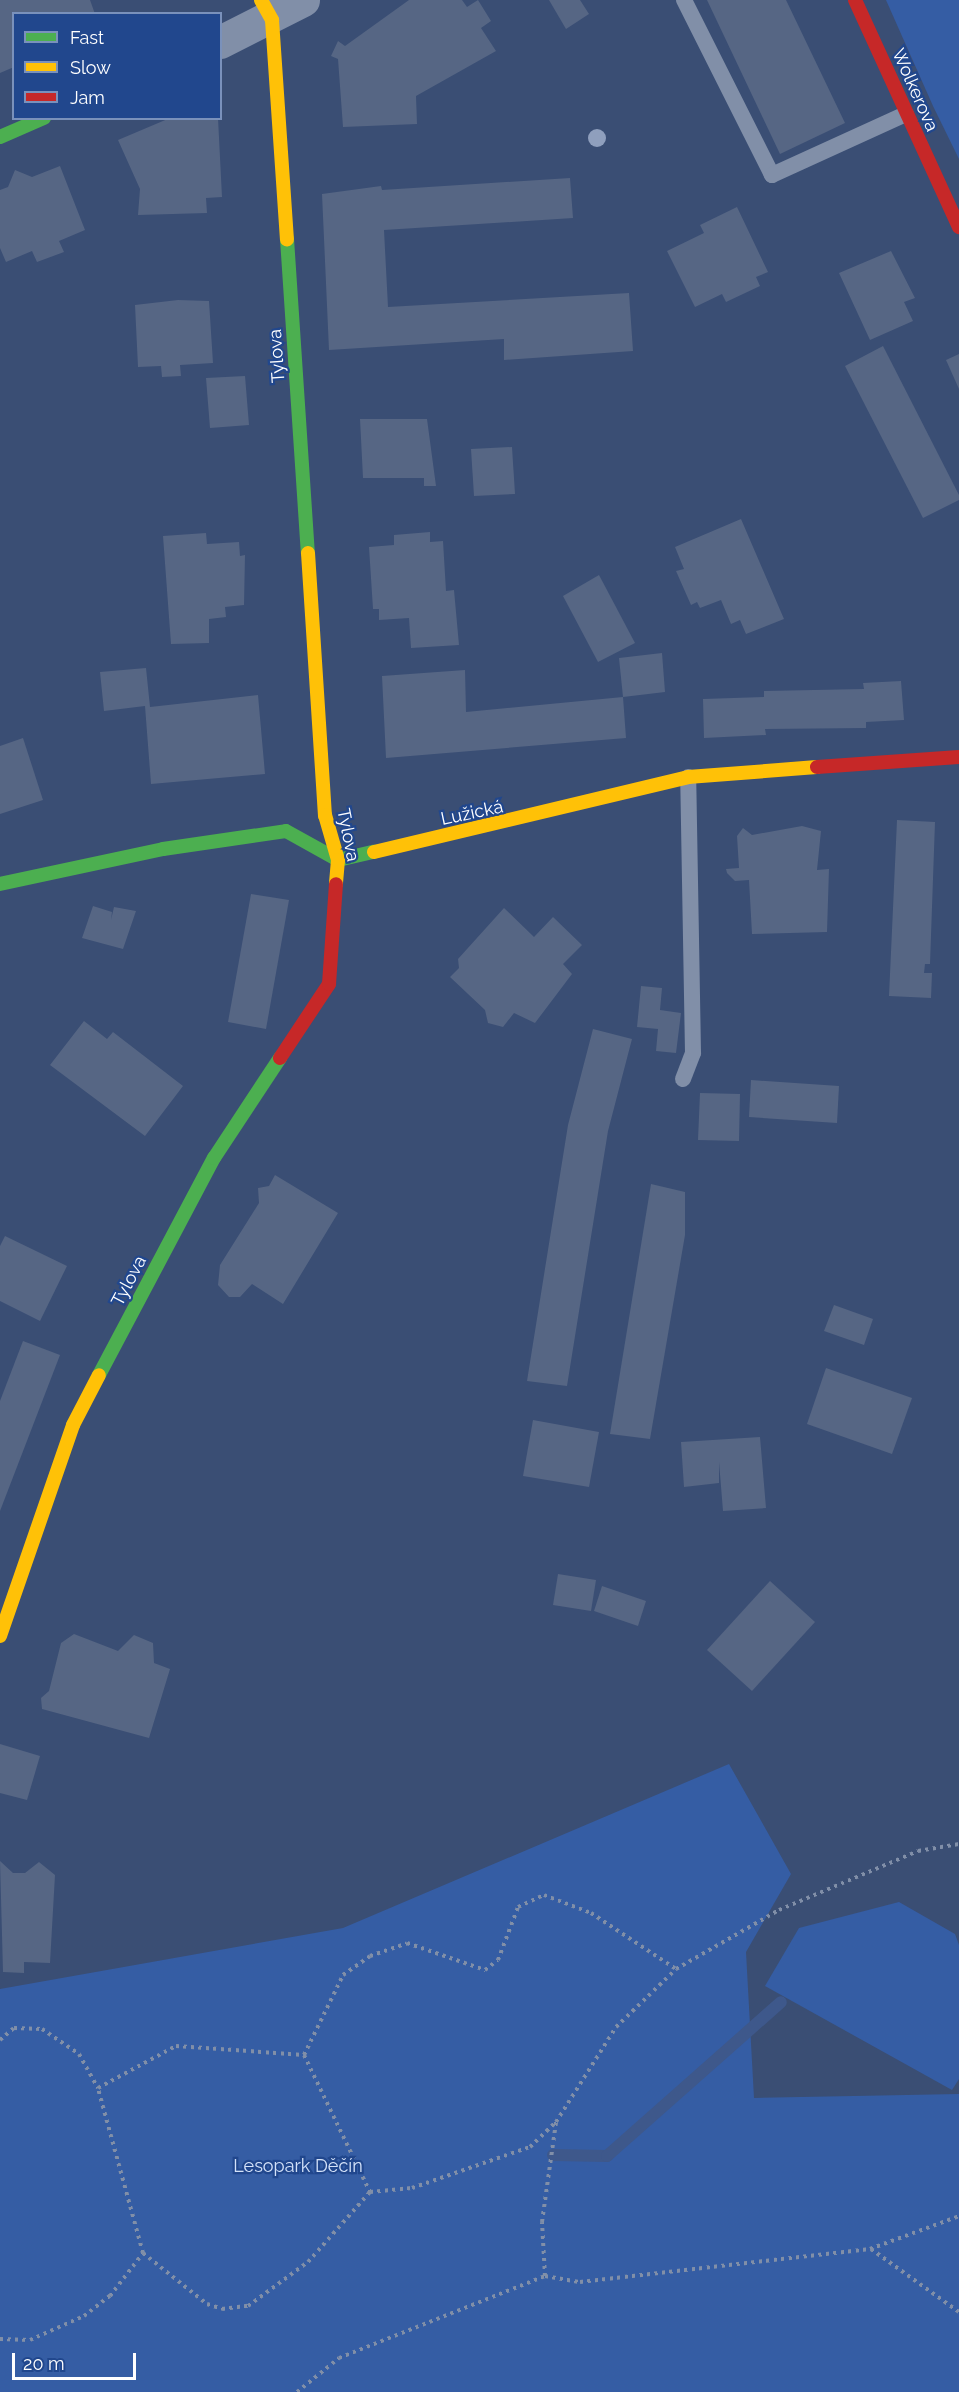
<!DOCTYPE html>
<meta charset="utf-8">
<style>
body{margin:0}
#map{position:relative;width:959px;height:2392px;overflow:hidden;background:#3a4e74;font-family:Raleway,sans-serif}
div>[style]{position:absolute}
.green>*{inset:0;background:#355da4}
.stream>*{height:12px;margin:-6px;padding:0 6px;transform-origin:6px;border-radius:6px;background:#3e588b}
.building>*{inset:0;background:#566684}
.path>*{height:4px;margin-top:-2px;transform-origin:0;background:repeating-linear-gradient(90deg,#818fa8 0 3px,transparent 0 7.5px)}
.lane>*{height:16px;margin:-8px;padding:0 8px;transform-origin:8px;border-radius:8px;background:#818fa8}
.street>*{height:33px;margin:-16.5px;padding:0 16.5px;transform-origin:16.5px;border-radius:16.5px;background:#818fa8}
.fast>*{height:14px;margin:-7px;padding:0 7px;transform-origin:7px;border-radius:7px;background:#4caf50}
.slow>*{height:14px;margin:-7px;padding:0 7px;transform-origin:7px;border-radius:7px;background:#ffc107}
.jam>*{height:14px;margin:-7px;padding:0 7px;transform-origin:7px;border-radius:7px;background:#c62828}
.trees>*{width:18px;height:18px;margin:-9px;border-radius:50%;background:#8f9fbd}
span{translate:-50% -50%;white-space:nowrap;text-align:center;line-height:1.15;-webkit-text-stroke:4.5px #21478d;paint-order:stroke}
.street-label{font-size:18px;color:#fff}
.park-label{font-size:18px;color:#d4e2f9}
.legend{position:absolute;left:12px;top:12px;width:210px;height:108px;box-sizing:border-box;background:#21478d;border:2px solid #7a91bb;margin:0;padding:8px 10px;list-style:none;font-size:18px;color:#fff}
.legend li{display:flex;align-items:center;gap:12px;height:30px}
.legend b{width:30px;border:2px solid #7a91bb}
.scale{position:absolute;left:12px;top:2353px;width:124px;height:27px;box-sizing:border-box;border:3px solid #fff;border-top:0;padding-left:8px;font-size:18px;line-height:21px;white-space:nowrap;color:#fff;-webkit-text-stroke:4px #21478d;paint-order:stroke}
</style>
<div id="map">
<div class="green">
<i style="clip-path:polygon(886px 0,959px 0,959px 159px,933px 106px)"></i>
<i style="clip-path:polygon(729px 1764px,791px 1874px,746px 1952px,754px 2098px,959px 2094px,959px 2392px,0 2392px,0 1989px,343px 1928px)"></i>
<i style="clip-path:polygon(899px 1902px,955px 1934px,959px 1945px,959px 2079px,952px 2090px,765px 1986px,799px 1928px)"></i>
</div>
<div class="stream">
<i style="left:553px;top:2155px;width:54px;rotate:1.1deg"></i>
<i style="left:607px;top:2156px;width:232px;rotate:-41.5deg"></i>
</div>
<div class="building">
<i style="clip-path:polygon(0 0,90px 0,95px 14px,14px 14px,14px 67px,0 73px)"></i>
<i style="clip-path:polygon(409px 0,462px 0,467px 7px,478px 0,491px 21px,481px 28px,496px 51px,416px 96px,417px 124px,343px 127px,338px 59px,331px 56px,338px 41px,345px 46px)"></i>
<i style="clip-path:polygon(549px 0,580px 0,589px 14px,566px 29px)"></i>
<i style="clip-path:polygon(707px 0,786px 0,845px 123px,780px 154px)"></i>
<i style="clip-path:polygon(170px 118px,218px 118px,222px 197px,206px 198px,207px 213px,138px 215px,140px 189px,118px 140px)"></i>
<i style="clip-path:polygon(60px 166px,85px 230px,59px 241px,64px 252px,37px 262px,32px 251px,6px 262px,0 248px,0 190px,8px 187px,15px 170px,32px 177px)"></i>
<i style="clip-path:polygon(570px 178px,573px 218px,384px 230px,388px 307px,629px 293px,633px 351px,504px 360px,504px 339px,329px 350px,322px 194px,381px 186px,382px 190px)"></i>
<i style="clip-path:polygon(737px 207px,768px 272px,756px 277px,760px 286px,726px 302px,722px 294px,695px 307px,667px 251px,704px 233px,700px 225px)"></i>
<i style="clip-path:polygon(891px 251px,915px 298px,904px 302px,913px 321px,870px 340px,839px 273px)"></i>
<i style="clip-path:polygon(178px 300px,209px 301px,213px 363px,180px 365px,181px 376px,162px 377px,161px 366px,138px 367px,135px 305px)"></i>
<i style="clip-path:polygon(883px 346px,959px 495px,959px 500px,923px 518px,845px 366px)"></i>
<i style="clip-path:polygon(959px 354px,959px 389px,946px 360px)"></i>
<i style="clip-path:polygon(245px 376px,249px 425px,210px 428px,206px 378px)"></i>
<i style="clip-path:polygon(360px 419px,427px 419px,436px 486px,424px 486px,424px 478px,363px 478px)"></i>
<i style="clip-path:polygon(512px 447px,515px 494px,474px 496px,471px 449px)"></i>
<i style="clip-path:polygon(741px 519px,784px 619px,746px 634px,740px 620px,731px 624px,721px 600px,700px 608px,697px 602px,691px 605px,676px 571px,684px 569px,675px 547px)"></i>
<i style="clip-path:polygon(430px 532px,430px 542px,443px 541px,446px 591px,454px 590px,459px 645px,411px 648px,409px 618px,379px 620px,379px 609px,373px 609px,369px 547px,394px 545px,394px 535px)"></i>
<i style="clip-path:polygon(206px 533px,207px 544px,239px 542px,240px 556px,245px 555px,244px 605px,225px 607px,226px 617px,209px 619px,209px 643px,171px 644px,163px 536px)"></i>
<i style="clip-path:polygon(599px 575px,635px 643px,598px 662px,563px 596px)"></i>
<i style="clip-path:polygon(662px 653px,665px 692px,623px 697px,619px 658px)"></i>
<i style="clip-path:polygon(146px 668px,150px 707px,258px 695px,265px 774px,151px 784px,145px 706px,104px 711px,100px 672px)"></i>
<i style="clip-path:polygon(465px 670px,466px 712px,623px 697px,626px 738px,386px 758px,382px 676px)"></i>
<i style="clip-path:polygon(901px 681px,904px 720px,866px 722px,866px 728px,765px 729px,766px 735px,704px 738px,703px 699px,764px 697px,764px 691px,864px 689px,863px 683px)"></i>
<i style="clip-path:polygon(23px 738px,43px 800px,0 814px,0 746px)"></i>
<i style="clip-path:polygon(897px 820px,935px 822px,930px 964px,925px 964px,924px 973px,932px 973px,931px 998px,889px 996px)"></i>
<i style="clip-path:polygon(802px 826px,821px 831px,817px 870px,829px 869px,827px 932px,752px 934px,749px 880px,735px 881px,727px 873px,726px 869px,739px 868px,737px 836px,743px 828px,752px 835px)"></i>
<i style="clip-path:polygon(251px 894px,289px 900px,266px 1029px,228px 1022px)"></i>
<i style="clip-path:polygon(93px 906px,112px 912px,111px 920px,114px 907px,136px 911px,123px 949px,82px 938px)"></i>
<i style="clip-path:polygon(504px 908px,534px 937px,553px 917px,582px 945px,563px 964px,572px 974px,535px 1023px,514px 1013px,503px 1027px,488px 1023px,485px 1010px,450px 977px,459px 968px,458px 959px)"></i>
<i style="clip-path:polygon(641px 986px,662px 988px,660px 1010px,681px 1013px,676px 1053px,656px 1051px,658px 1029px,637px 1027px)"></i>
<i style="clip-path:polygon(84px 1021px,107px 1039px,113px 1032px,183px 1086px,145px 1136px,50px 1065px)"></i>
<i style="clip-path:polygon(593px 1029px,632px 1039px,608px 1131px,567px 1386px,527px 1381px,568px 1125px)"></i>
<i style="clip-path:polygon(751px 1080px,839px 1086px,837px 1123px,749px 1117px)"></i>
<i style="clip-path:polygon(700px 1093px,740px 1094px,739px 1141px,698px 1140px)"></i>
<i style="clip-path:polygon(275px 1175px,338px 1213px,283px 1304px,252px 1284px,240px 1297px,229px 1297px,218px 1285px,220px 1265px,259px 1203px,258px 1188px,269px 1186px)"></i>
<i style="clip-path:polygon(651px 1184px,685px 1192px,685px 1235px,650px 1439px,610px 1434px)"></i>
<i style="clip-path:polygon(5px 1236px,67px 1266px,40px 1321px,0 1301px,0 1246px)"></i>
<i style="clip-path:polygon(834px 1305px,873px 1319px,864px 1345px,824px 1331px)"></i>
<i style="clip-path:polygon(23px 1341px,60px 1355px,0 1511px,0 1401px)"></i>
<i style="clip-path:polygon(826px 1368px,912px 1398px,892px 1454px,807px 1424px)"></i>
<i style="clip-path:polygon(533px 1420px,599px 1432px,589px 1487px,523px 1476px)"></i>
<i style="clip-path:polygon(760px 1437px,766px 1508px,723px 1511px,719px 1462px,719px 1483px,684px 1487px,681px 1442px)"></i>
<i style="clip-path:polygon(558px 1574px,596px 1580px,591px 1611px,553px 1605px)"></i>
<i style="clip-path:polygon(770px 1581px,815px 1622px,752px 1691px,707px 1650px)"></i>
<i style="clip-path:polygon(602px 1586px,646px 1601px,638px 1626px,594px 1611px)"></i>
<i style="clip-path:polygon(74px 1634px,118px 1651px,134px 1635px,153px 1643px,154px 1663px,170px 1669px,149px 1738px,42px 1709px,41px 1698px,49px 1691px,61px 1643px)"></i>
<i style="clip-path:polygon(0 1744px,40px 1756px,27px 1800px,0 1793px)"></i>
<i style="clip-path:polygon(0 1861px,13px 1873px,25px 1873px,39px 1862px,55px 1875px,50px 1963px,24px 1962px,24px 1973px,3px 1972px)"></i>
</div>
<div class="path">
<i style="left:0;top:2040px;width:18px;rotate:-41deg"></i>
<i style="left:14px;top:2028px;width:28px;rotate:2deg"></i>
<i style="left:42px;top:2029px;width:45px;rotate:34deg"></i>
<i style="left:79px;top:2054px;width:39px;rotate:61deg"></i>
<i style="left:98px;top:2088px;width:89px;rotate:-28.3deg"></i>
<i style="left:176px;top:2046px;width:128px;rotate:4deg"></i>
<i style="left:304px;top:2055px;width:89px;rotate:-64deg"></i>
<i style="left:343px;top:1975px;width:33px;rotate:-35deg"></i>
<i style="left:370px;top:1956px;width:39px;rotate:-19deg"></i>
<i style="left:407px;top:1943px;width:83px;rotate:19.1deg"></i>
<i style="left:485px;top:1970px;width:16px;rotate:-38deg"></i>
<i style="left:498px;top:1960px;width:57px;rotate:-69.3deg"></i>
<i style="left:518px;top:1907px;width:29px;rotate:-25deg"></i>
<i style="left:544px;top:1895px;width:50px;rotate:21deg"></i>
<i style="left:591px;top:1913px;width:102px;rotate:33.4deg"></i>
<i style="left:304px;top:2055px;width:152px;rotate:64.3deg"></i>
<i style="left:871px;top:2249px;width:108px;rotate:35.6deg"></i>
<i style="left:143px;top:2253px;width:82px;rotate:38.6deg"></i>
<i style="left:207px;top:2304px;width:16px;rotate:18deg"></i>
<i style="left:222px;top:2309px;width:26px;rotate:-7deg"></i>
<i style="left:248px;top:2306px;width:74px;rotate:-36.3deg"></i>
<i style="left:308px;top:2262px;width:94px;rotate:-48.5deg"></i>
<i style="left:370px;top:2192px;width:42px;rotate:-5.4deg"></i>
<i style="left:412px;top:2188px;width:125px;rotate:-19.2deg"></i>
<i style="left:530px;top:2147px;width:36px;rotate:-44deg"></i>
<i style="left:545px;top:2276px;width:54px;rotate:-93.2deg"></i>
<i style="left:542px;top:2222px;width:101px;rotate:-82deg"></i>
<i style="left:556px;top:2122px;width:112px;rotate:-57.7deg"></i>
<i style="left:616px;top:2027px;width:83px;rotate:-44deg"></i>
<i style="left:676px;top:1969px;width:119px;rotate:-29.8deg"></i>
<i style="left:779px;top:1910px;width:151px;rotate:-23deg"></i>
<i style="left:918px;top:1851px;width:42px;rotate:-9.7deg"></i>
<i style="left:0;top:2339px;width:30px;rotate:2deg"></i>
<i style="left:30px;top:2340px;width:59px;rotate:-24deg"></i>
<i style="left:84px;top:2316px;width:33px;rotate:-38deg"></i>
<i style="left:110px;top:2296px;width:54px;rotate:-52.5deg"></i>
<i style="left:143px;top:2253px;width:171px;rotate:-105.3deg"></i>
<i style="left:297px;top:2392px;width:54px;rotate:-39deg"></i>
<i style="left:339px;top:2358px;width:222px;rotate:-21.7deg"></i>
<i style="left:545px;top:2276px;width:36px;rotate:10deg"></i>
<i style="left:580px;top:2282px;width:292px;rotate:-6.5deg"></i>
<i style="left:870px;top:2249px;width:95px;rotate:-20.3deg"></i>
</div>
<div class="lane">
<i style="left:684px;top:0;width:196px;rotate:63.3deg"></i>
<i style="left:772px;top:175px;width:147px;rotate:-24.5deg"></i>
<i style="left:683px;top:1079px;width:28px;rotate:-69deg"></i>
<i style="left:693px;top:1053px;width:276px;rotate:-91deg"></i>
</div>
<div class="street">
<i style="left:220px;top:42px;width:93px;rotate:-26.8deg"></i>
</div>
<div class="fast">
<i style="left:0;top:137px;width:48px;rotate:-23.4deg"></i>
<i style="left:287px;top:239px;width:315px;rotate:86.2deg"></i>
<i style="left:0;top:884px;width:167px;rotate:-12.1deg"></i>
<i style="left:163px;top:849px;width:124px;rotate:-8.3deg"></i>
<i style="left:286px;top:831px;width:60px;rotate:29.1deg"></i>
<i style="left:338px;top:860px;width:37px;rotate:-13deg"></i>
<i style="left:99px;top:1375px;width:246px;rotate:-62.1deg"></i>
<i style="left:214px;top:1158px;width:120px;rotate:-56.6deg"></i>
</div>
<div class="slow">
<i style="left:261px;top:0;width:23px;rotate:61deg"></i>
<i style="left:272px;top:20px;width:220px;rotate:86.1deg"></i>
<i style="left:308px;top:553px;width:263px;rotate:86.3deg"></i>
<i style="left:325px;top:815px;width:47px;rotate:73.9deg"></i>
<i style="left:338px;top:860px;width:24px;rotate:95deg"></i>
<i style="left:374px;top:852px;width:323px;rotate:-13.4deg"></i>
<i style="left:688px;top:777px;width:129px;rotate:-4.4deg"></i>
<i style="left:0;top:1636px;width:223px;rotate:-70.9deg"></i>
<i style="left:73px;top:1425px;width:56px;rotate:-62.5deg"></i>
</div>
<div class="jam">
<i style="left:855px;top:0;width:250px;rotate:65.4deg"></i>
<i style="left:817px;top:767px;width:142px;rotate:-4deg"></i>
<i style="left:280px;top:1058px;width:89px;rotate:-56.5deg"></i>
<i style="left:329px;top:984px;width:100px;rotate:-86deg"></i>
</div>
<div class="trees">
<i style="left:597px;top:138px"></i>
</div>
<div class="street-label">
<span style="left:915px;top:90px;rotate:66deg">Wolkerova</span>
<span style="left:277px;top:356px;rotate:-94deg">Tylova</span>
<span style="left:472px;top:813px;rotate:-12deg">Lužická</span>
<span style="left:348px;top:835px;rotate:79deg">Tylova</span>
<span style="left:129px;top:1281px;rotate:-62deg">Tylova</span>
</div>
<div class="park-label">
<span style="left:298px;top:2166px">Lesopark Děčín</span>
</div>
<ul class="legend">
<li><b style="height:8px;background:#4caf50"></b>Fast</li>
<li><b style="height:8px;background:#ffc107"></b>Slow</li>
<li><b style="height:8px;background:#c62828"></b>Jam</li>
</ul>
<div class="scale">20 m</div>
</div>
